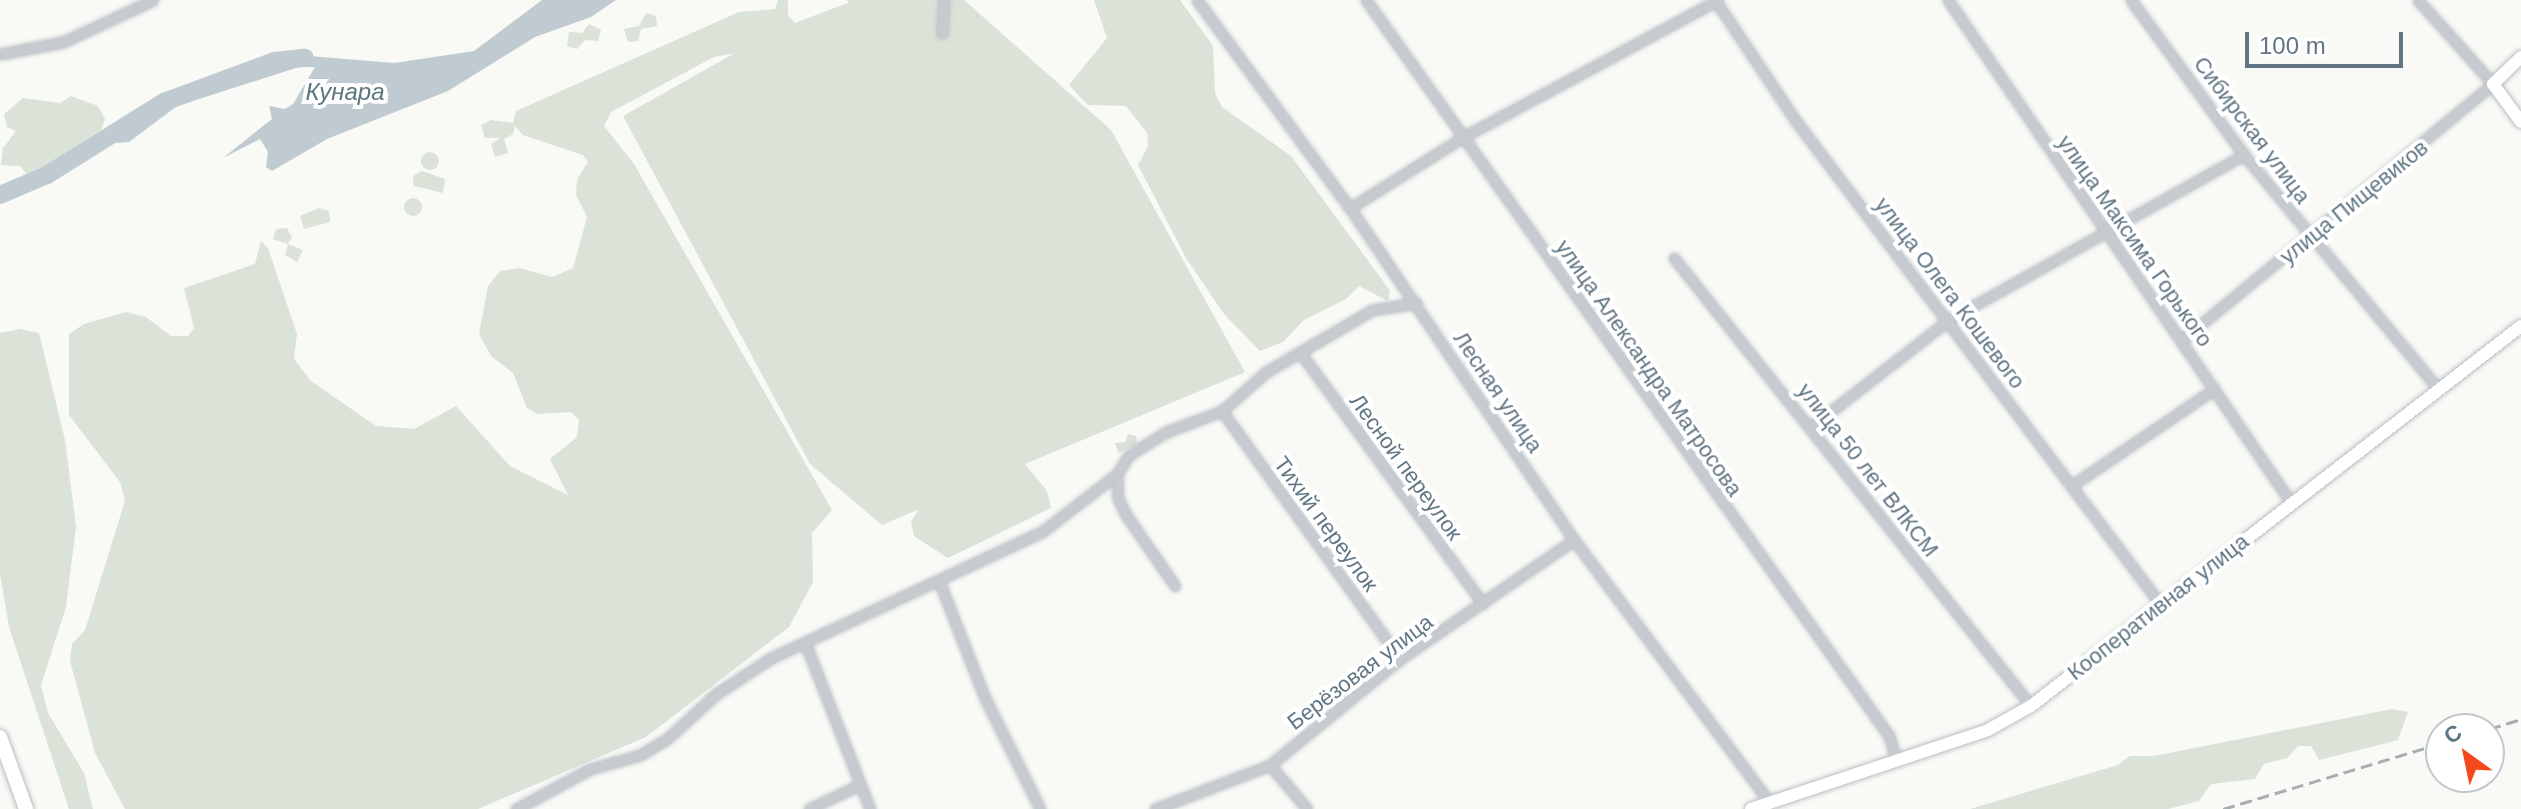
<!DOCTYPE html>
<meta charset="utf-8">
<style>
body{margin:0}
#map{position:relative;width:2521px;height:809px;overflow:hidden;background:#f9f9f6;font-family:Arial,sans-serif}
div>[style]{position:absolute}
.green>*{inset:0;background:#dbe2d7}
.round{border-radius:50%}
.water>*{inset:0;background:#bfcbd0}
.river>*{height:18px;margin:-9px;padding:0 9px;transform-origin:9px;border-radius:9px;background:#bfcbd0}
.roads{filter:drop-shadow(0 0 2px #b8bfc3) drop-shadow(0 0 2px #b8bfc3)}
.minor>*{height:9px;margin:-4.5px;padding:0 4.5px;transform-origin:4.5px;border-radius:4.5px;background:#c6cbcf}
.secondary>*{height:12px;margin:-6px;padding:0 6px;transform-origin:6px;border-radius:6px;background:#fff}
.primary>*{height:14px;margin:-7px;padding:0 7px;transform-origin:7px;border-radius:7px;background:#fff}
.rail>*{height:3px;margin-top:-1.5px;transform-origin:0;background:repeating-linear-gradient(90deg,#a6aeb4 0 12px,transparent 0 18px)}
span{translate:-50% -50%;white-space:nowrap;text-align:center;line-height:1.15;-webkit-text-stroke:8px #fff;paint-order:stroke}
.street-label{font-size:22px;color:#617684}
.water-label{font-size:24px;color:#5c767e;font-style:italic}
.north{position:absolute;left:2425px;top:713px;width:80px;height:80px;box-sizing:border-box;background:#fff;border:2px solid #c0c8ce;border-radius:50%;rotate:327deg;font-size:22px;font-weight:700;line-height:32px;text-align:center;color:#617684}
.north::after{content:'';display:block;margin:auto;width:28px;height:36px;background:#f5481b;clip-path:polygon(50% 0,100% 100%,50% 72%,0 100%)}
.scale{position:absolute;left:2245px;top:32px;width:158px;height:36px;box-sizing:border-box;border:4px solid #617684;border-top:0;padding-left:10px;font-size:24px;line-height:28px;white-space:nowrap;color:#617684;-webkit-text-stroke:6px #fff;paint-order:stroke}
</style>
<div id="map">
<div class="green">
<i style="clip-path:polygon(778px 0,788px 0,788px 15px,795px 23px,850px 2px,845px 0,964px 0,1111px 130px,1245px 372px,1025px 464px,1047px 491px,1051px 508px,948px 558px,914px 536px,911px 522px,919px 509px,882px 525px,810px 464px,623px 116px,735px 53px,714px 57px,611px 112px,604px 126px,634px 164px,832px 510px,812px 533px,813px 582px,789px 627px,646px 737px,478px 809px,125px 809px,95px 753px,70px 661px,72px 644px,85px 630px,125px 501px,120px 482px,69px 415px,69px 334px,84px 324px,126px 312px,146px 317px,171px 336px,188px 336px,194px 328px,184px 288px,255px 264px,261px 241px,268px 248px,297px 334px,294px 359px,311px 381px,376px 426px,414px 429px,456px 406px,510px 466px,568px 495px,550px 459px,577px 437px,579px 420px,571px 412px,538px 414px,527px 408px,513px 373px,491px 356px,479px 334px,488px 286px,500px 271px,519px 268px,552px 277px,573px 268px,587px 217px,576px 195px,577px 180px,588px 162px,583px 155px,523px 135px,515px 126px,513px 134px,504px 139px,508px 153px,495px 157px,491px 144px,500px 138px,485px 138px,481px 125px,491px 120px,513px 123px,516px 111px,739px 12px,775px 9px)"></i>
<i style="clip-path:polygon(1094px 0,1180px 0,1213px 46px,1215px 93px,1222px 107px,1291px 156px,1383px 281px,1390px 291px,1388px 301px,1359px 286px,1346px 299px,1304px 320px,1283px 342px,1260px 351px,1224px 314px,1186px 258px,1138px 165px,1148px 146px,1147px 133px,1126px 106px,1088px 105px,1069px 85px,1107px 38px)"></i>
<i style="clip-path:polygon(646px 13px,656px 16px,657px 26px,641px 29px,638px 41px,628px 42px,624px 29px,639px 26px)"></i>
<i style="clip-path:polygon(589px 24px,601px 30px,598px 41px,585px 40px,577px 49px,567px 46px,569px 32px,582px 33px)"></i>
<i style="clip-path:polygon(71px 96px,98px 106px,105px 119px,101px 130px,29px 177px,20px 166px,1px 165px,3px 148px,16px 131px,7px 127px,4px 114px,23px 98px,60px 103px)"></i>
<i class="round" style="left:421px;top:152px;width:18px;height:18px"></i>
<i style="clip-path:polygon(422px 171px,445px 179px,443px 193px,414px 186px,413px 176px)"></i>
<i class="round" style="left:404px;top:198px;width:18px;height:18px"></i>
<i style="clip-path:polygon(319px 208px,329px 211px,330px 222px,304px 229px,300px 216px)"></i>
<i style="clip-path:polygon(287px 228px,292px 237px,288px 244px,303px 250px,297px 262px,285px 255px,288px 244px,273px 239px,276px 229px)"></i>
<i style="clip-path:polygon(20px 329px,39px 333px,65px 440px,76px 527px,66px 607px,41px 685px,48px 713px,84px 773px,93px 809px,69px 809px,9px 627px,0 574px,0 333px)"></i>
<i style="clip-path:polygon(1128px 434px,1136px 436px,1137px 444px,1118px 453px,1115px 443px,1125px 442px)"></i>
<i style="clip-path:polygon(2392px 709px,2408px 712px,2398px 740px,2319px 760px,2311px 746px,2298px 746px,2287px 758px,2264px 764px,2255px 779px,2211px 784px,2199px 801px,2168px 809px,1940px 809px,1970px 809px,2118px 765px,2130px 756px,2154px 756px)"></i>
</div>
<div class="water">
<i style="clip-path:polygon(542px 0,616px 0,591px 17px,535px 37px,448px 91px,327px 139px,272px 171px,266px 167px,268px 152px,260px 139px,223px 158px,272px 119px,269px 106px,285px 109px,293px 104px,315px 67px,299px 67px,177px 106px,129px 142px,115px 143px,113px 139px,111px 131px,175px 96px,297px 55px,394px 63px,474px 51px)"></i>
</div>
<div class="river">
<i style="left:0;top:195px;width:51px;rotate:-23.1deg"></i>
<i style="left:47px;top:175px;width:138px;rotate:-32deg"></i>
<i style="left:164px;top:102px;width:117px;rotate:-20.4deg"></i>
<i style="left:274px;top:61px;width:31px;rotate:-6deg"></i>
</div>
<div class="roads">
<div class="minor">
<i style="left:1197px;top:0;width:258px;rotate:53.7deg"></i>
<i style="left:1350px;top:208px;width:400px;rotate:56deg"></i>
<i style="left:1574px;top:540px;width:328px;rotate:53.3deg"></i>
<i style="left:1366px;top:0;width:903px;rotate:54.6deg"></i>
<i style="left:1889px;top:736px;width:25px;rotate:74deg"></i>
<i style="left:1715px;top:0;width:144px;rotate:56.3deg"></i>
<i style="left:1795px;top:120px;width:608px;rotate:52.96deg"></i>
<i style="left:1948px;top:0;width:610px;rotate:55.68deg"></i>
<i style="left:2131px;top:0;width:192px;rotate:53.9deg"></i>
<i style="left:2244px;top:155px;width:305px;rotate:50.3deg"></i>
<i style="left:942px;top:33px;width:33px;rotate:-87deg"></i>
<i style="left:0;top:54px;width:64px;rotate:-10.8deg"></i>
<i style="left:63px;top:42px;width:99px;rotate:-25deg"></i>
<i style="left:1350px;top:208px;width:136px;rotate:-32.1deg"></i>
<i style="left:1465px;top:136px;width:287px;rotate:-28.3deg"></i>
<i style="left:1674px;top:258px;width:573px;rotate:51.45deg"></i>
<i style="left:2182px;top:340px;width:403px;rotate:-39.5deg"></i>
<i style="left:2493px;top:84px;width:113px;rotate:-131.8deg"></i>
<i style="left:1300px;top:352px;width:311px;rotate:54deg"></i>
<i style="left:1222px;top:411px;width:305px;rotate:54.3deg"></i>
<i style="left:1812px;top:426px;width:175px;rotate:-37.8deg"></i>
<i style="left:1950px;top:319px;width:337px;rotate:-29.2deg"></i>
<i style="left:1117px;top:474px;width:24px;rotate:88deg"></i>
<i style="left:1118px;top:498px;width:19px;rotate:65deg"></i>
<i style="left:1126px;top:515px;width:86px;rotate:55.4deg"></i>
<i style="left:2071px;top:486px;width:173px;rotate:-34.1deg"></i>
<i style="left:939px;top:581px;width:123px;rotate:68.6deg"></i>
<i style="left:984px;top:696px;width:126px;rotate:63.6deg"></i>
<i style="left:806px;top:645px;width:176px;rotate:68.7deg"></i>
<i style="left:1270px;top:765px;width:57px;rotate:49.9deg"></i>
<i style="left:516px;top:809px;width:84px;rotate:-28.4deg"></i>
<i style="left:590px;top:769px;width:52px;rotate:-15.6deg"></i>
<i style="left:640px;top:755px;width:31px;rotate:-31deg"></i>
<i style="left:667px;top:739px;width:67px;rotate:-42.6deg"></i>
<i style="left:716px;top:694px;width:66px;rotate:-33.2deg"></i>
<i style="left:771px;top:658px;width:300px;rotate:-25deg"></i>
<i style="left:1043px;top:531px;width:93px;rotate:-37.6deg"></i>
<i style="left:1117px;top:474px;width:22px;rotate:-58deg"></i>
<i style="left:1129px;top:455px;width:44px;rotate:-31.9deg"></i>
<i style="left:1166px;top:432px;width:60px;rotate:-20.6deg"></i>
<i style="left:1222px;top:411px;width:59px;rotate:-41.6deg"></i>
<i style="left:1266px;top:372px;width:123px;rotate:-30.3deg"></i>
<i style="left:1372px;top:310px;width:45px;rotate:-9deg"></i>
<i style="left:809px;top:809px;width:55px;rotate:-25.6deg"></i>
<i style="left:1155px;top:809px;width:123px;rotate:-20.9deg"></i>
<i style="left:1270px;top:765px;width:168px;rotate:-39.2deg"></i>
<i style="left:1400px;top:659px;width:211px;rotate:-34.4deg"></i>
</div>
<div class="secondary">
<i style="left:2521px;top:57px;width:39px;rotate:136deg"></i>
<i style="left:2493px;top:84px;width:47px;rotate:53.6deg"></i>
<i style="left:1751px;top:809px;width:250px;rotate:-18.4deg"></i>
<i style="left:1988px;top:730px;width:49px;rotate:-29.2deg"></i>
<i style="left:2031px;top:706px;width:620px;rotate:-37.79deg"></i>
</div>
<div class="primary">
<i style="left:0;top:737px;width:77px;rotate:70.1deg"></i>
</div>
</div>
<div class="rail">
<i style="left:2489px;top:729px;width:34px;rotate:-17deg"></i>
<i style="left:2223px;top:809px;width:228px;rotate:-16.8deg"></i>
</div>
<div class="street-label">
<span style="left:2252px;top:130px;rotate:53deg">Сибирская улица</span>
<span style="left:2354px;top:202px;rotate:-39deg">улица Пищевиков</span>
<span style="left:2135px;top:241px;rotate:55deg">улица Максима Горького</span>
<span style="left:1950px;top:293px;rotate:53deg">улица Олега Кошевого</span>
<span style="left:1649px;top:368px;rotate:55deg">улица Александра Матросова</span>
<span style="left:1498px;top:392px;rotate:56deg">Лесная улица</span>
<span style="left:1406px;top:467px;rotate:54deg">Лесной переулок</span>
<span style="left:1868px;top:470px;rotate:52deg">улица 50 лет ВЛКСМ</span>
<span style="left:1326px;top:524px;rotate:54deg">Тихий переулок</span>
<span style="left:2158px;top:607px;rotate:-38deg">Кооперативная улица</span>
<span style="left:1360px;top:672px;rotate:-37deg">Берёзовая улица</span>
</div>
<div class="water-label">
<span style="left:345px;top:92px">Кунара</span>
</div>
<div class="north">С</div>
<div class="scale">100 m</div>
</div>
